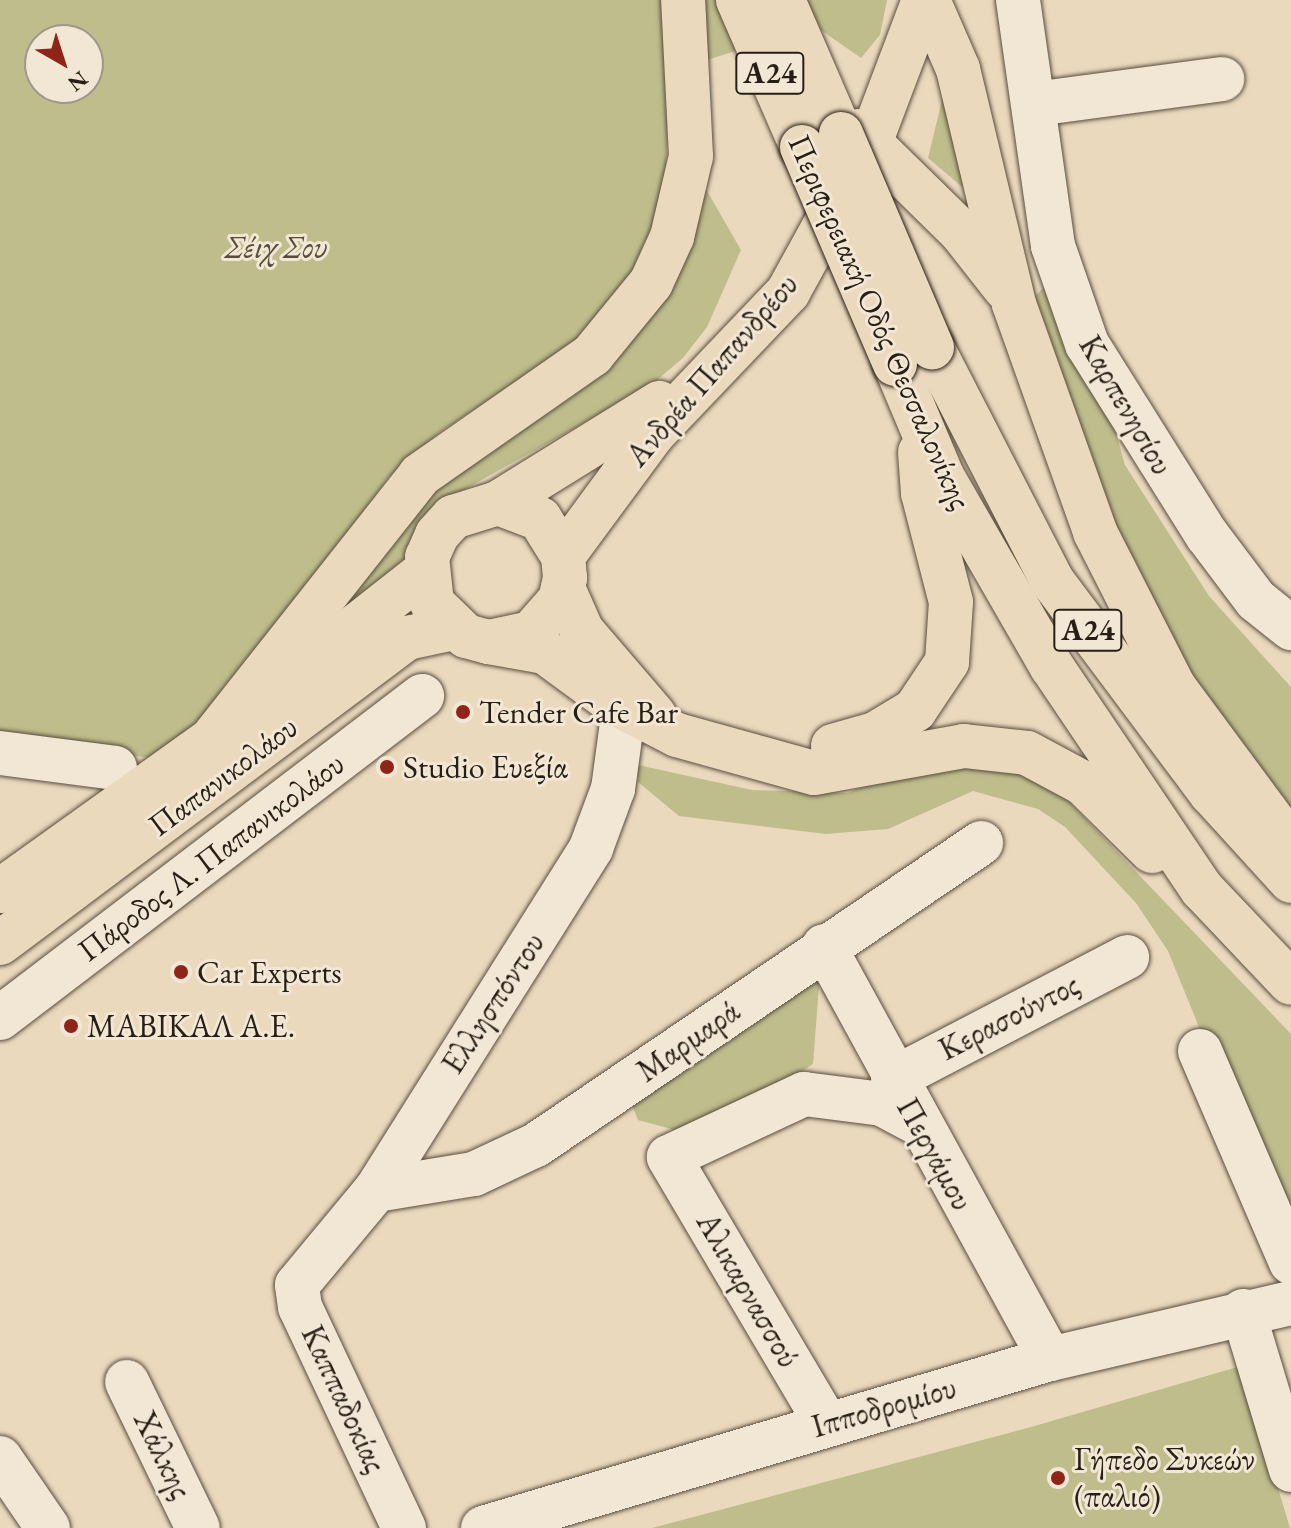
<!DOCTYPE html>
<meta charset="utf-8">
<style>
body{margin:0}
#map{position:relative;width:1291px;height:1528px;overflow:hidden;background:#ebd9be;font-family:"EB Garamond",serif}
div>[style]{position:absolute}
.green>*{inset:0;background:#bfbd8c}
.roads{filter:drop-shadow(0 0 2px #584e3f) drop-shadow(0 0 2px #584e3f)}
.minor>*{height:44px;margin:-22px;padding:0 22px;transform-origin:22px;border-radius:22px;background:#f2e6d5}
.major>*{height:44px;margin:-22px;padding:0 22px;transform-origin:22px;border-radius:22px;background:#ebd9be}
.highway>*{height:44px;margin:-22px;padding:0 22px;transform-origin:22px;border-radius:22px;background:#ebd9be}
.bridges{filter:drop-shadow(0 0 2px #271f15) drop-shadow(0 0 2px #271f15)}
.highway-bridge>*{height:44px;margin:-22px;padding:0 22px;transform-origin:22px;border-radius:22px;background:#ebd9be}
.dots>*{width:22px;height:22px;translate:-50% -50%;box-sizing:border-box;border:4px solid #f2e6d5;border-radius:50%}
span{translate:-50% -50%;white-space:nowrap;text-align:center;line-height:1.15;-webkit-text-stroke:6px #f2e6d5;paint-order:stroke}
.shield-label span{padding:2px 6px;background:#f2e6d5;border:2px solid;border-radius:6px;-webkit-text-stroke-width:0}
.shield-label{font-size:30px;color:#271f15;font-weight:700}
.park-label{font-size:32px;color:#554e39;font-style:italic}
.street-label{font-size:32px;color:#271f15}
.poi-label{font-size:32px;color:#271f15}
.left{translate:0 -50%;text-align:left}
.north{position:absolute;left:24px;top:24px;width:80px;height:80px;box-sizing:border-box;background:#f2e6d5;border:2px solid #a19688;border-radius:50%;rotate:141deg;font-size:22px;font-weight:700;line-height:32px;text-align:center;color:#271f15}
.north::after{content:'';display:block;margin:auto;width:28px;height:36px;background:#8f2418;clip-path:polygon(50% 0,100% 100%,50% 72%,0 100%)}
</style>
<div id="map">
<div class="green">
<i style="clip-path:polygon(evenodd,0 0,887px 0,880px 35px,861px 58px,815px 26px,669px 72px,665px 203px,631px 284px,584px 336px,440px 432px,388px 478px,296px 610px,191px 731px,152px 758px,0 738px,0 0,40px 40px,88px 40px,88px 88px,40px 88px,40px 40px)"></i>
<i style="clip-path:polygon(943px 96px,986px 207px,928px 158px)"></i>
<i style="clip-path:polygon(703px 184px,741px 250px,707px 327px,683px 358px,650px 386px,469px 487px,346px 624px,323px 627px,415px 505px,500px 435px)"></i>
<i style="clip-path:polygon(1044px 287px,1114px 426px,1125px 465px,1209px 596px,1291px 687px,1291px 823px,1153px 630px,1035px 296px)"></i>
<i style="clip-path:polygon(974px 757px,1053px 785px,1291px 1034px,1291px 1253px,1168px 951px,1136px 903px,1065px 827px,1038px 809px,973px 791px,888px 829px,826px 834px,679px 816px,638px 782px,638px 765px,752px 790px,848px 793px,896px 771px)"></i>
<i style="clip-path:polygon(821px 960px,813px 1064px,701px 1137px,638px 1120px,626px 1090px)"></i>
<i style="clip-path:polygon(1241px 1366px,1290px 1528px,652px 1528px,1031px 1427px)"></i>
</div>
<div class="roads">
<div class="minor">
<i style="left:1018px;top:0;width:248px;rotate:81.9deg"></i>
<i style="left:1053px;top:246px;width:104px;rotate:70.9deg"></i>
<i style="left:1087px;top:344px;width:226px;rotate:57.9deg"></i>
<i style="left:1207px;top:535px;width:81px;rotate:53deg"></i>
<i style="left:1256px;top:600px;width:45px;rotate:38.7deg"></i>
<i style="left:1035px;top:104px;width:189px;rotate:-7.6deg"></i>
<i style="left:0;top:753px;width:116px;rotate:7.4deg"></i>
<i style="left:824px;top:946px;width:471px;rotate:61.3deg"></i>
<i style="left:0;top:1018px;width:531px;rotate:-37.34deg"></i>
<i style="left:1200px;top:1051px;width:230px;rotate:66.7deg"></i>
<i style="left:893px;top:1079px;width:264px;rotate:-27.5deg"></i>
<i style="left:376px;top:1190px;width:99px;rotate:-9.3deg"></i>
<i style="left:474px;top:1174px;width:68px;rotate:-25.1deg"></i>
<i style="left:536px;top:1145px;width:538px;rotate:-34.16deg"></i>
<i style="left:1243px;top:1311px;width:166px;rotate:73.2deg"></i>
<i style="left:127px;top:1382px;width:162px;rotate:64.1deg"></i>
<i style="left:826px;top:1423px;width:309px;rotate:-120.6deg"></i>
<i style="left:669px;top:1157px;width:149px;rotate:-25deg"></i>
<i style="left:804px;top:1094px;width:79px;rotate:7.3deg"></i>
<i style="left:882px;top:1104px;width:40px;rotate:28deg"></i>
<i style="left:0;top:1458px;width:85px;rotate:55.6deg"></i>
<i style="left:404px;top:1528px;width:244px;rotate:-115.2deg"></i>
<i style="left:300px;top:1307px;width:22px;rotate:-98deg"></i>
<i style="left:297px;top:1285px;width:124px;rotate:-50.3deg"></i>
<i style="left:376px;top:1190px;width:404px;rotate:-57.8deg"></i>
<i style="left:591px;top:848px;width:63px;rotate:-69.6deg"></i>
<i style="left:613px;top:789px;width:81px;rotate:-82.2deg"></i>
<i style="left:483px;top:1528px;width:592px;rotate:-16.6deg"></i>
<i style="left:1050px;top:1359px;width:247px;rotate:-13.1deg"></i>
</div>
<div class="major">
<i style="left:498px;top:503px;width:190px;rotate:-31.8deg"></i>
<i style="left:563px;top:556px;width:152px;rotate:-53.6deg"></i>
<i style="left:653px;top:434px;width:196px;rotate:-46.4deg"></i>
<i style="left:788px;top:292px;width:170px;rotate:-61.2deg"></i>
<i style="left:870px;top:143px;width:153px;rotate:-69.3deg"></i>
<i style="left:489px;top:642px;width:43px;rotate:-12.1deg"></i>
<i style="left:531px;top:633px;width:44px;rotate:-48.7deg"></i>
<i style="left:560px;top:600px;width:23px;rotate:-77deg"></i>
<i style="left:565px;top:578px;width:22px;rotate:-95deg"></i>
<i style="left:563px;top:556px;width:44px;rotate:-121.9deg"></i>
<i style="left:540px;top:519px;width:45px;rotate:-159.1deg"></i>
<i style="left:498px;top:503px;width:47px;rotate:162.7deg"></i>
<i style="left:453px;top:517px;width:24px;rotate:132deg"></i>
<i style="left:437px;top:535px;width:24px;rotate:114deg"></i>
<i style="left:427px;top:557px;width:46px;rotate:83.8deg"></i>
<i style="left:432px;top:603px;width:47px;rotate:44.1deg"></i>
<i style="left:466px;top:636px;width:24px;rotate:15deg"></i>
<i style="left:489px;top:642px;width:57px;rotate:10.1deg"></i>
<i style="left:545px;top:652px;width:84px;rotate:36.3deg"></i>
<i style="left:0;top:891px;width:259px;rotate:-35.6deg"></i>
<i style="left:211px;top:740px;width:273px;rotate:-38.2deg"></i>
<i style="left:0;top:943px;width:509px;rotate:-36.85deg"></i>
<i style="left:407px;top:638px;width:48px;rotate:-12deg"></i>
</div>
<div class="highway">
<i style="left:738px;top:0;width:160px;rotate:66.5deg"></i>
<i style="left:783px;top:0;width:146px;rotate:66.6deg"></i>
<i style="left:928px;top:0;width:75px;rotate:66.5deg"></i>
<i style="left:958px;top:69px;width:242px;rotate:76.6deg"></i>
<i style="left:1014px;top:304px;width:242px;rotate:70.4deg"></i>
<i style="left:1095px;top:532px;width:174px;rotate:63deg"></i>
<i style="left:1174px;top:687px;width:197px;rotate:53.5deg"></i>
<i style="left:858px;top:131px;width:144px;rotate:44.4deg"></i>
<i style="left:961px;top:232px;width:71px;rotate:51.8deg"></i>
<i style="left:932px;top:347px;width:264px;rotate:62.8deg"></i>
<i style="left:1053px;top:582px;width:264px;rotate:53.2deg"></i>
<i style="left:1211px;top:793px;width:119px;rotate:47.7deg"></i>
<i style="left:895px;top:364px;width:121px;rotate:67.2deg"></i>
<i style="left:942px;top:476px;width:220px;rotate:60.1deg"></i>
<i style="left:1052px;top:667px;width:268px;rotate:56deg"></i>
<i style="left:1202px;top:889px;width:129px;rotate:46.6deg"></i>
<i style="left:563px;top:588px;width:47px;rotate:66.2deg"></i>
<i style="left:582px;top:631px;width:111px;rotate:49.4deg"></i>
<i style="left:613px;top:702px;width:72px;rotate:27.3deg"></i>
<i style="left:677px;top:735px;width:142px;rotate:15.5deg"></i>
<i style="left:814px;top:773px;width:152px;rotate:-10.2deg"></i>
<i style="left:964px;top:746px;width:63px;rotate:6.3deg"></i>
<i style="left:1027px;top:753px;width:64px;rotate:28.2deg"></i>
<i style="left:1083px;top:783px;width:97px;rotate:44.6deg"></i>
<i style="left:211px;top:740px;width:337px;rotate:-51.7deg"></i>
<i style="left:420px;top:475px;width:210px;rotate:-34.9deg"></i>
<i style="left:592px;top:355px;width:93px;rotate:-50.7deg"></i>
<i style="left:651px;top:283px;width:51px;rotate:-65.5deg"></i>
<i style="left:672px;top:237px;width:83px;rotate:-76.8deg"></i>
<i style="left:691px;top:156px;width:156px;rotate:-92.9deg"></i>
<i style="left:833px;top:746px;width:44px;rotate:-15.9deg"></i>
<i style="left:875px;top:734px;width:47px;rotate:-31deg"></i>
<i style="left:915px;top:710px;width:58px;rotate:-56.3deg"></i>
<i style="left:947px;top:662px;width:60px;rotate:-86.2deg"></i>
<i style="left:951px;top:602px;width:113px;rotate:-104.4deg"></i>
<i style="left:923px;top:493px;width:41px;rotate:-94.2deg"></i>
</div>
</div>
<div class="bridges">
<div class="highway-bridge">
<i style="left:841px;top:134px;width:232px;rotate:66.9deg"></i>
<i style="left:802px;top:147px;width:236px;rotate:66.8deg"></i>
</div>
</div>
<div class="dots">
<i style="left:463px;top:712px;background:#8f2418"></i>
<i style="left:387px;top:767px;background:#8f2418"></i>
<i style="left:181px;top:972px;background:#8f2418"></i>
<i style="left:71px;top:1026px;background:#8f2418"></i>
<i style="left:1058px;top:1478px;background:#8f2418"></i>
</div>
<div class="shield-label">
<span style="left:770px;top:73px">Α24</span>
<span style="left:1088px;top:630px">Α24</span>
</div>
<div class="park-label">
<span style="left:276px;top:247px">Σέιχ Σου</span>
</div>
<div class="street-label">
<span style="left:880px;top:322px;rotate:66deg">Περιφερειακή Οδός Θεσσαλονίκης</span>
<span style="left:712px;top:370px;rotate:-49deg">Ανδρέα Παπανδρέου</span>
<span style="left:1126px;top:405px;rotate:60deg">Καρπενησίου</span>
<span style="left:223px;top:776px;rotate:-37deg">Παπανικολάου</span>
<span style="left:211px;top:857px;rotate:-37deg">Πάροδος Λ. Παπανικολάου</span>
<span style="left:493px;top:1003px;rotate:-57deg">Ελλησπόντου</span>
<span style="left:1009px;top:1017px;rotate:-27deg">Κερασούντος</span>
<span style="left:688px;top:1041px;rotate:-35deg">Μαρμαρά</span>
<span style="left:935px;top:1154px;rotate:61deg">Περγάμου</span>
<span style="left:748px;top:1290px;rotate:60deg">Αλικαρνασσού</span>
<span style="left:344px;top:1399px;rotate:65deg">Καππαδοκίας</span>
<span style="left:884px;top:1407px;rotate:-16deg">Ιπποδρομίου</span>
<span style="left:163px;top:1455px;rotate:64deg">Χάλκης</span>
</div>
<div class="poi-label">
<span class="left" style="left:479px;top:712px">Tender Cafe Bar</span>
<span class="left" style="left:403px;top:767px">Studio Ευεξία</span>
<span class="left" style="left:197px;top:972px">Car Experts</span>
<span class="left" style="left:87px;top:1026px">ΜΑΒΙΚΑΛ Α.Ε.</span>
<span class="left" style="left:1074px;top:1478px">Γήπεδο Συκεών<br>(παλιό)</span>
</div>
<div class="north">N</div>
</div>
